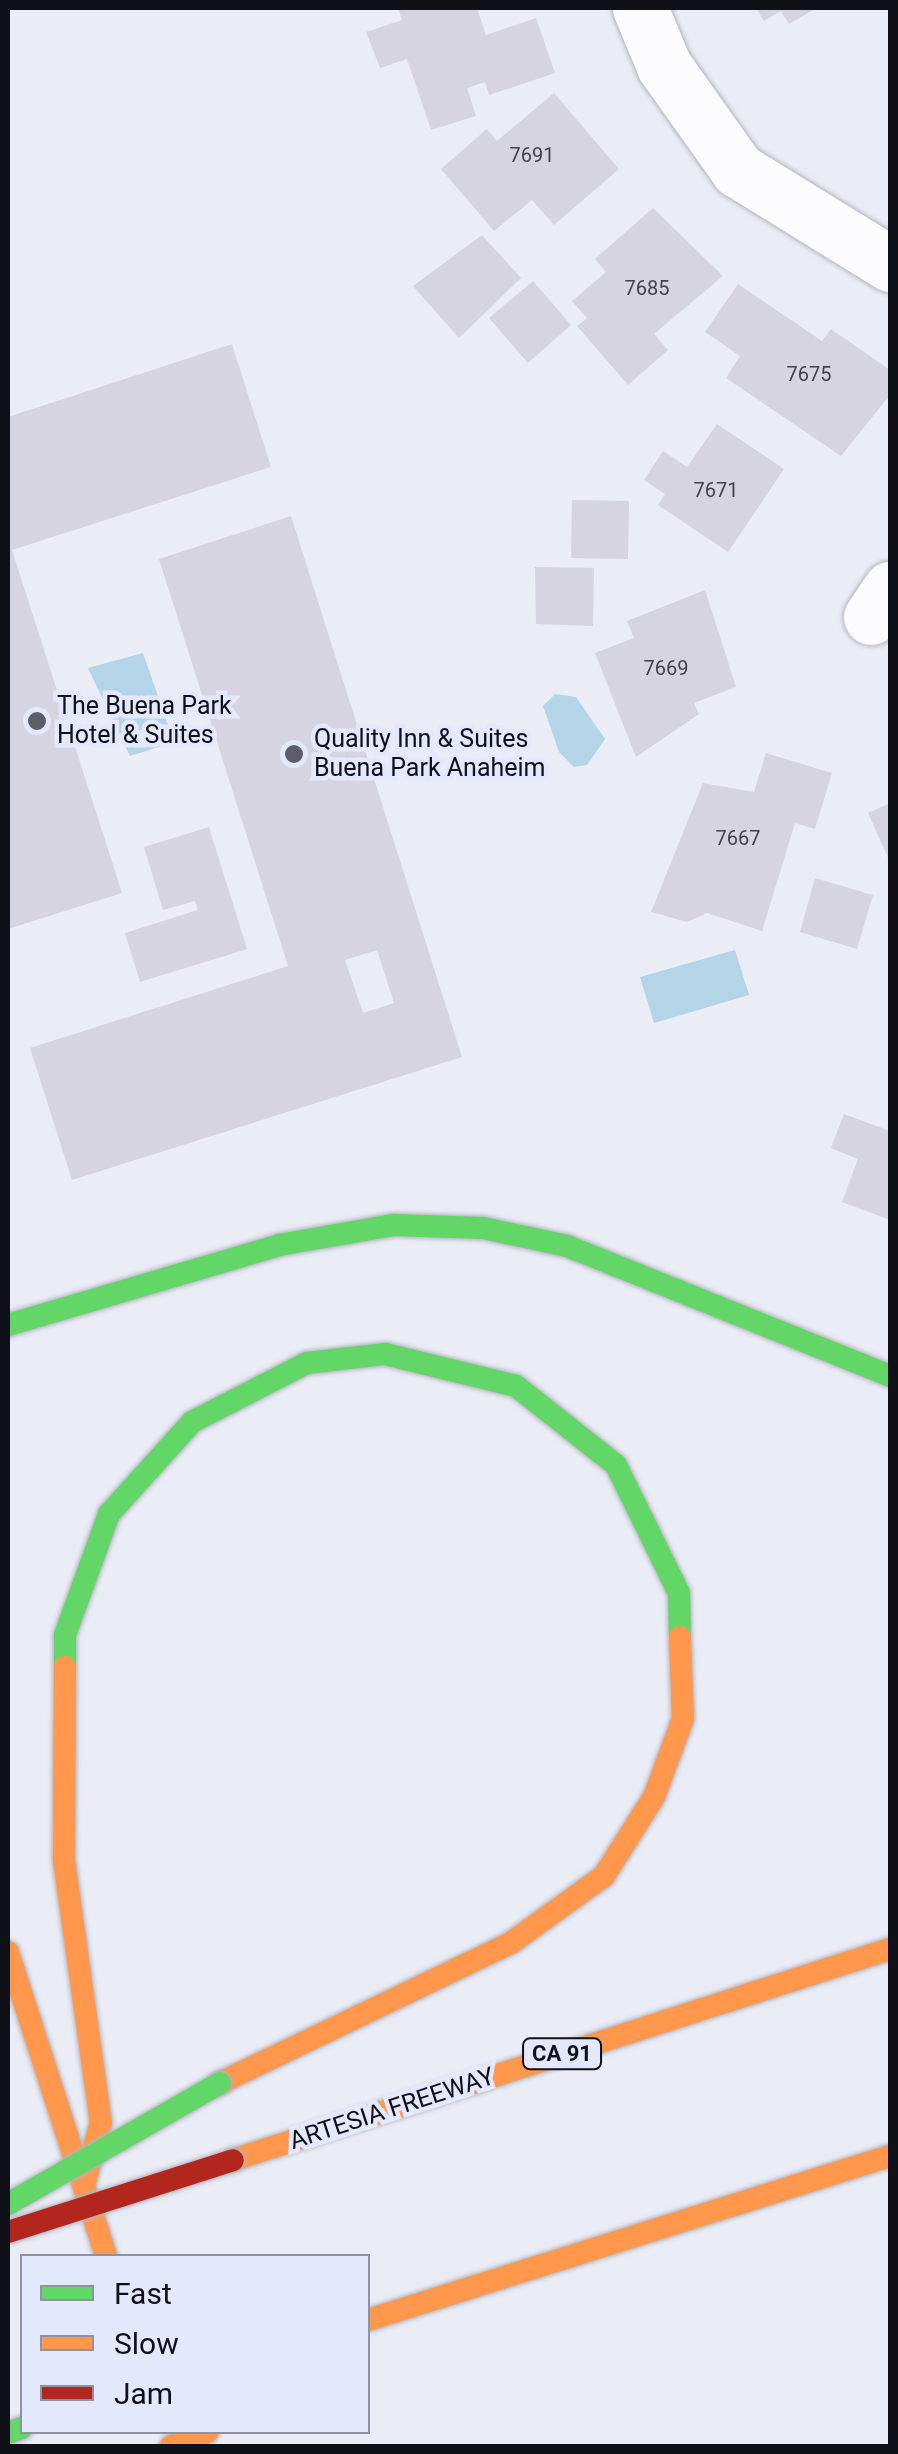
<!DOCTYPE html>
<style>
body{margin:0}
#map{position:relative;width:898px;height:2454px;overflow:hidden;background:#eaecf6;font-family:Roboto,sans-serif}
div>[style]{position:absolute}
.water>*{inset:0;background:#b4d4e8}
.building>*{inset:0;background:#d6d4e0}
.roads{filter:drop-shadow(0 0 2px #b2b4bd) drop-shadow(0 0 2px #b2b4bd)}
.street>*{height:55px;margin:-27.5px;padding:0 27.5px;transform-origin:27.5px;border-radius:27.5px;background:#fcfcfe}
.fast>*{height:22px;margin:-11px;padding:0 11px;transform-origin:11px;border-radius:11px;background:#63d668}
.slow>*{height:22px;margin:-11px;padding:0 11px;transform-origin:11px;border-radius:11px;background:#ff974d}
.bridges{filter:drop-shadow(0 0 2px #b2b4bd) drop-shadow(0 0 2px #b2b4bd)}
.fast-bridge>*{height:22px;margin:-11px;padding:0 11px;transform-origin:11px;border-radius:11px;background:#63d668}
.jam-bridge>*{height:22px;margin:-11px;padding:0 11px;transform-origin:11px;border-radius:11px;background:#b3261e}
.dots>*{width:28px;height:28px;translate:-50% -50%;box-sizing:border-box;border:5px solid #e4e8fc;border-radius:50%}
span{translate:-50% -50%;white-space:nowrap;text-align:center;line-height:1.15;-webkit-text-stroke:9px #e4e8fc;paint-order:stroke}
.number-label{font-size:20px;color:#42424b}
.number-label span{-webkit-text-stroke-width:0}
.shield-label span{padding:2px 8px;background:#e4e8fc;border:2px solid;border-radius:8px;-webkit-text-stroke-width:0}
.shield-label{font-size:22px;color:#0f1018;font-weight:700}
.poi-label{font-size:25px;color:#0f1018}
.left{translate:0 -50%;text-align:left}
.street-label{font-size:25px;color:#0f1018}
.frame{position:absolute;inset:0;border:10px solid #0f1018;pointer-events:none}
.legend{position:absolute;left:20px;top:2254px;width:350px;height:180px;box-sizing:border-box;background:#e4e8fc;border:2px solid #8f92a1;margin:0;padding:12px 18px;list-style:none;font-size:30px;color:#0f1018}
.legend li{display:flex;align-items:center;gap:20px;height:50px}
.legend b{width:50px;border:2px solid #8f92a1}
</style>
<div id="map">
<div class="water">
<i style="clip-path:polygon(143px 653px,168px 725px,184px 739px,130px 756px,88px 668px)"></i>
<i style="clip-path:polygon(555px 694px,576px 697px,605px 739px,587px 765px,574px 767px,559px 752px,543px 706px)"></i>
<i style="clip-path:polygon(735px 950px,749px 995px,654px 1023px,640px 977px)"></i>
</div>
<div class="building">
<i style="clip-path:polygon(398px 8px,477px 8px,486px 35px,536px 18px,555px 73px,489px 95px,485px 82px,467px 88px,476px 116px,431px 130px,407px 59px,380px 68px,366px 32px,402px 20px)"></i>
<i style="clip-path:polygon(756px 8px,817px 8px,789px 24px,781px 11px,764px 21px)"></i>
<i style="clip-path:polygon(554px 93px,619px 169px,554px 225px,532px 200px,494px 231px,441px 169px,487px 129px,497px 141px)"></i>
<i style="clip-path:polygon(653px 208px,723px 276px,654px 334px,668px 350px,628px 385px,577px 326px,587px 318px,572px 301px,606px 272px,595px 259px)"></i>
<i style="clip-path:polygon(482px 235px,521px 278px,459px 338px,413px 286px)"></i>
<i style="clip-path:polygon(533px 281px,571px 325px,528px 363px,489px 318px)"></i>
<i style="clip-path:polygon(738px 284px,822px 341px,831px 329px,890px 370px,890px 395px,841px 456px,726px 378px,740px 356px,705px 332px)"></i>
<i style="clip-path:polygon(232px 344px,271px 467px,12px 550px,122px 893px,8px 929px,8px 417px)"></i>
<i style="clip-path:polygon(717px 424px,784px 469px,728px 552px,658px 505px,665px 494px,644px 480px,663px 451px,687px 467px)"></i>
<i style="clip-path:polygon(572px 500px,629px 501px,628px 559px,571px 558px)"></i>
<i style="clip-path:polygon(evenodd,291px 516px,462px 1057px,72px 1180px,30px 1048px,288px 966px,159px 559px,291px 516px,377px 950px,394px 1003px,363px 1013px,345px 960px,377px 950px)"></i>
<i style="clip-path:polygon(535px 567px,594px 568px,593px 626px,536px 624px)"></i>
<i style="clip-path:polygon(705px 590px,736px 687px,694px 703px,699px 714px,636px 757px,595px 653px,634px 638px,627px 621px)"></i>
<i style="clip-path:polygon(766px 753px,832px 773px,815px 829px,795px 823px,762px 931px,707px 913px,687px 922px,651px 912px,703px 783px,754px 792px)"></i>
<i style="clip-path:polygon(890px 803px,890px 862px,868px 813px)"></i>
<i style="clip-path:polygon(209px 827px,247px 949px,140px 982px,125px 933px,198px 910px,195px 901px,163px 910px,144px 847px)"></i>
<i style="clip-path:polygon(815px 878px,873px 895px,857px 949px,800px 932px)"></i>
<i style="clip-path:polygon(844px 1114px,890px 1131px,890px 1220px,842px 1202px,858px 1159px,831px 1148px)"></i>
</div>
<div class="roads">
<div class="street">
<i style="left:640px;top:8px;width:63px;rotate:67.5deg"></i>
<i style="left:664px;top:66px;width:128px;rotate:54.6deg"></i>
<i style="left:738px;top:170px;width:179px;rotate:31.7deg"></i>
<i style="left:871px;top:617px;width:34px;rotate:-56deg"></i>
</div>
<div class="fast">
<i style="left:8px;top:1325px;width:283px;rotate:-16.4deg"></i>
<i style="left:279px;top:1245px;width:117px;rotate:-9.9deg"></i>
<i style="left:394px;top:1225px;width:89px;rotate:1.9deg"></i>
<i style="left:483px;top:1228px;width:86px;rotate:12.1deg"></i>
<i style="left:567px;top:1246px;width:348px;rotate:21.9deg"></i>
<i style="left:65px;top:1667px;width:32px;rotate:-90deg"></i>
<i style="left:65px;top:1635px;width:129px;rotate:-70deg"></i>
<i style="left:109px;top:1514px;width:124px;rotate:-47.9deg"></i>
<i style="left:192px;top:1422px;width:129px;rotate:-27.2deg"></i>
<i style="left:307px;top:1363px;width:79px;rotate:-6.6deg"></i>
<i style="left:385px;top:1354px;width:135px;rotate:13.7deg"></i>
<i style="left:516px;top:1386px;width:127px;rotate:38.3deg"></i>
<i style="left:616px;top:1465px;width:143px;rotate:63.8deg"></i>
<i style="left:679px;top:1593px;width:44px;rotate:88.7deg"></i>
<i style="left:8px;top:2433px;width:15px;rotate:-20deg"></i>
</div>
<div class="slow">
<i style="left:65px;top:1667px;width:193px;rotate:90.3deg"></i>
<i style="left:64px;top:1860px;width:265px;rotate:82deg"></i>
<i style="left:101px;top:2122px;width:62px;rotate:104.9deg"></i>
<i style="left:8px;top:1952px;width:319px;rotate:72.1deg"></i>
<i style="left:220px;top:2083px;width:323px;rotate:-25.7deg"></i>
<i style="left:511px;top:1943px;width:115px;rotate:-35.8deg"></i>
<i style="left:604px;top:1876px;width:93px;rotate:-57.7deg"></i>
<i style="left:654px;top:1797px;width:83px;rotate:-69.6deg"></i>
<i style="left:683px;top:1719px;width:82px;rotate:-92.1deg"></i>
<i style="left:233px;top:2160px;width:690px;rotate:-17.8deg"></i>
<i style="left:368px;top:2320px;width:547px;rotate:-17.44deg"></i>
<i style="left:171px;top:2446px;width:39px;rotate:-21deg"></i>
</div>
</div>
<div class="bridges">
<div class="fast-bridge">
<i style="left:8px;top:2204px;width:244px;rotate:-29.7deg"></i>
</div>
<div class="jam-bridge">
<i style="left:8px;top:2232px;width:236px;rotate:-17.7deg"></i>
</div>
</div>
<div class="dots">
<i style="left:37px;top:721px;background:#5c5d66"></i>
<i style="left:294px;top:754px;background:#5c5d66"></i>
</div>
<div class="number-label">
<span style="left:532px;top:155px">7691</span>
<span style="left:647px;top:288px">7685</span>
<span style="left:809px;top:374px">7675</span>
<span style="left:716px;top:490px">7671</span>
<span style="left:666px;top:668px">7669</span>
<span style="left:738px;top:838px">7667</span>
</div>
<div class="shield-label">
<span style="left:562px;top:2054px">CA 91</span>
</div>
<div class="poi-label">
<span class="left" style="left:57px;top:721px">The Buena Park<br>Hotel &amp; Suites</span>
<span class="left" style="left:314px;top:754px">Quality Inn &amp; Suites<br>Buena Park Anaheim</span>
</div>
<div class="street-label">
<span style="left:392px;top:2109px;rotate:-18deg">ARTESIA FREEWAY</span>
</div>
<div class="frame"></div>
<ul class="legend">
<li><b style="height:12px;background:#63d668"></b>Fast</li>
<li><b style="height:12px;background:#ff974d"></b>Slow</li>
<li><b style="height:12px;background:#b3261e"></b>Jam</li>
</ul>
</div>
